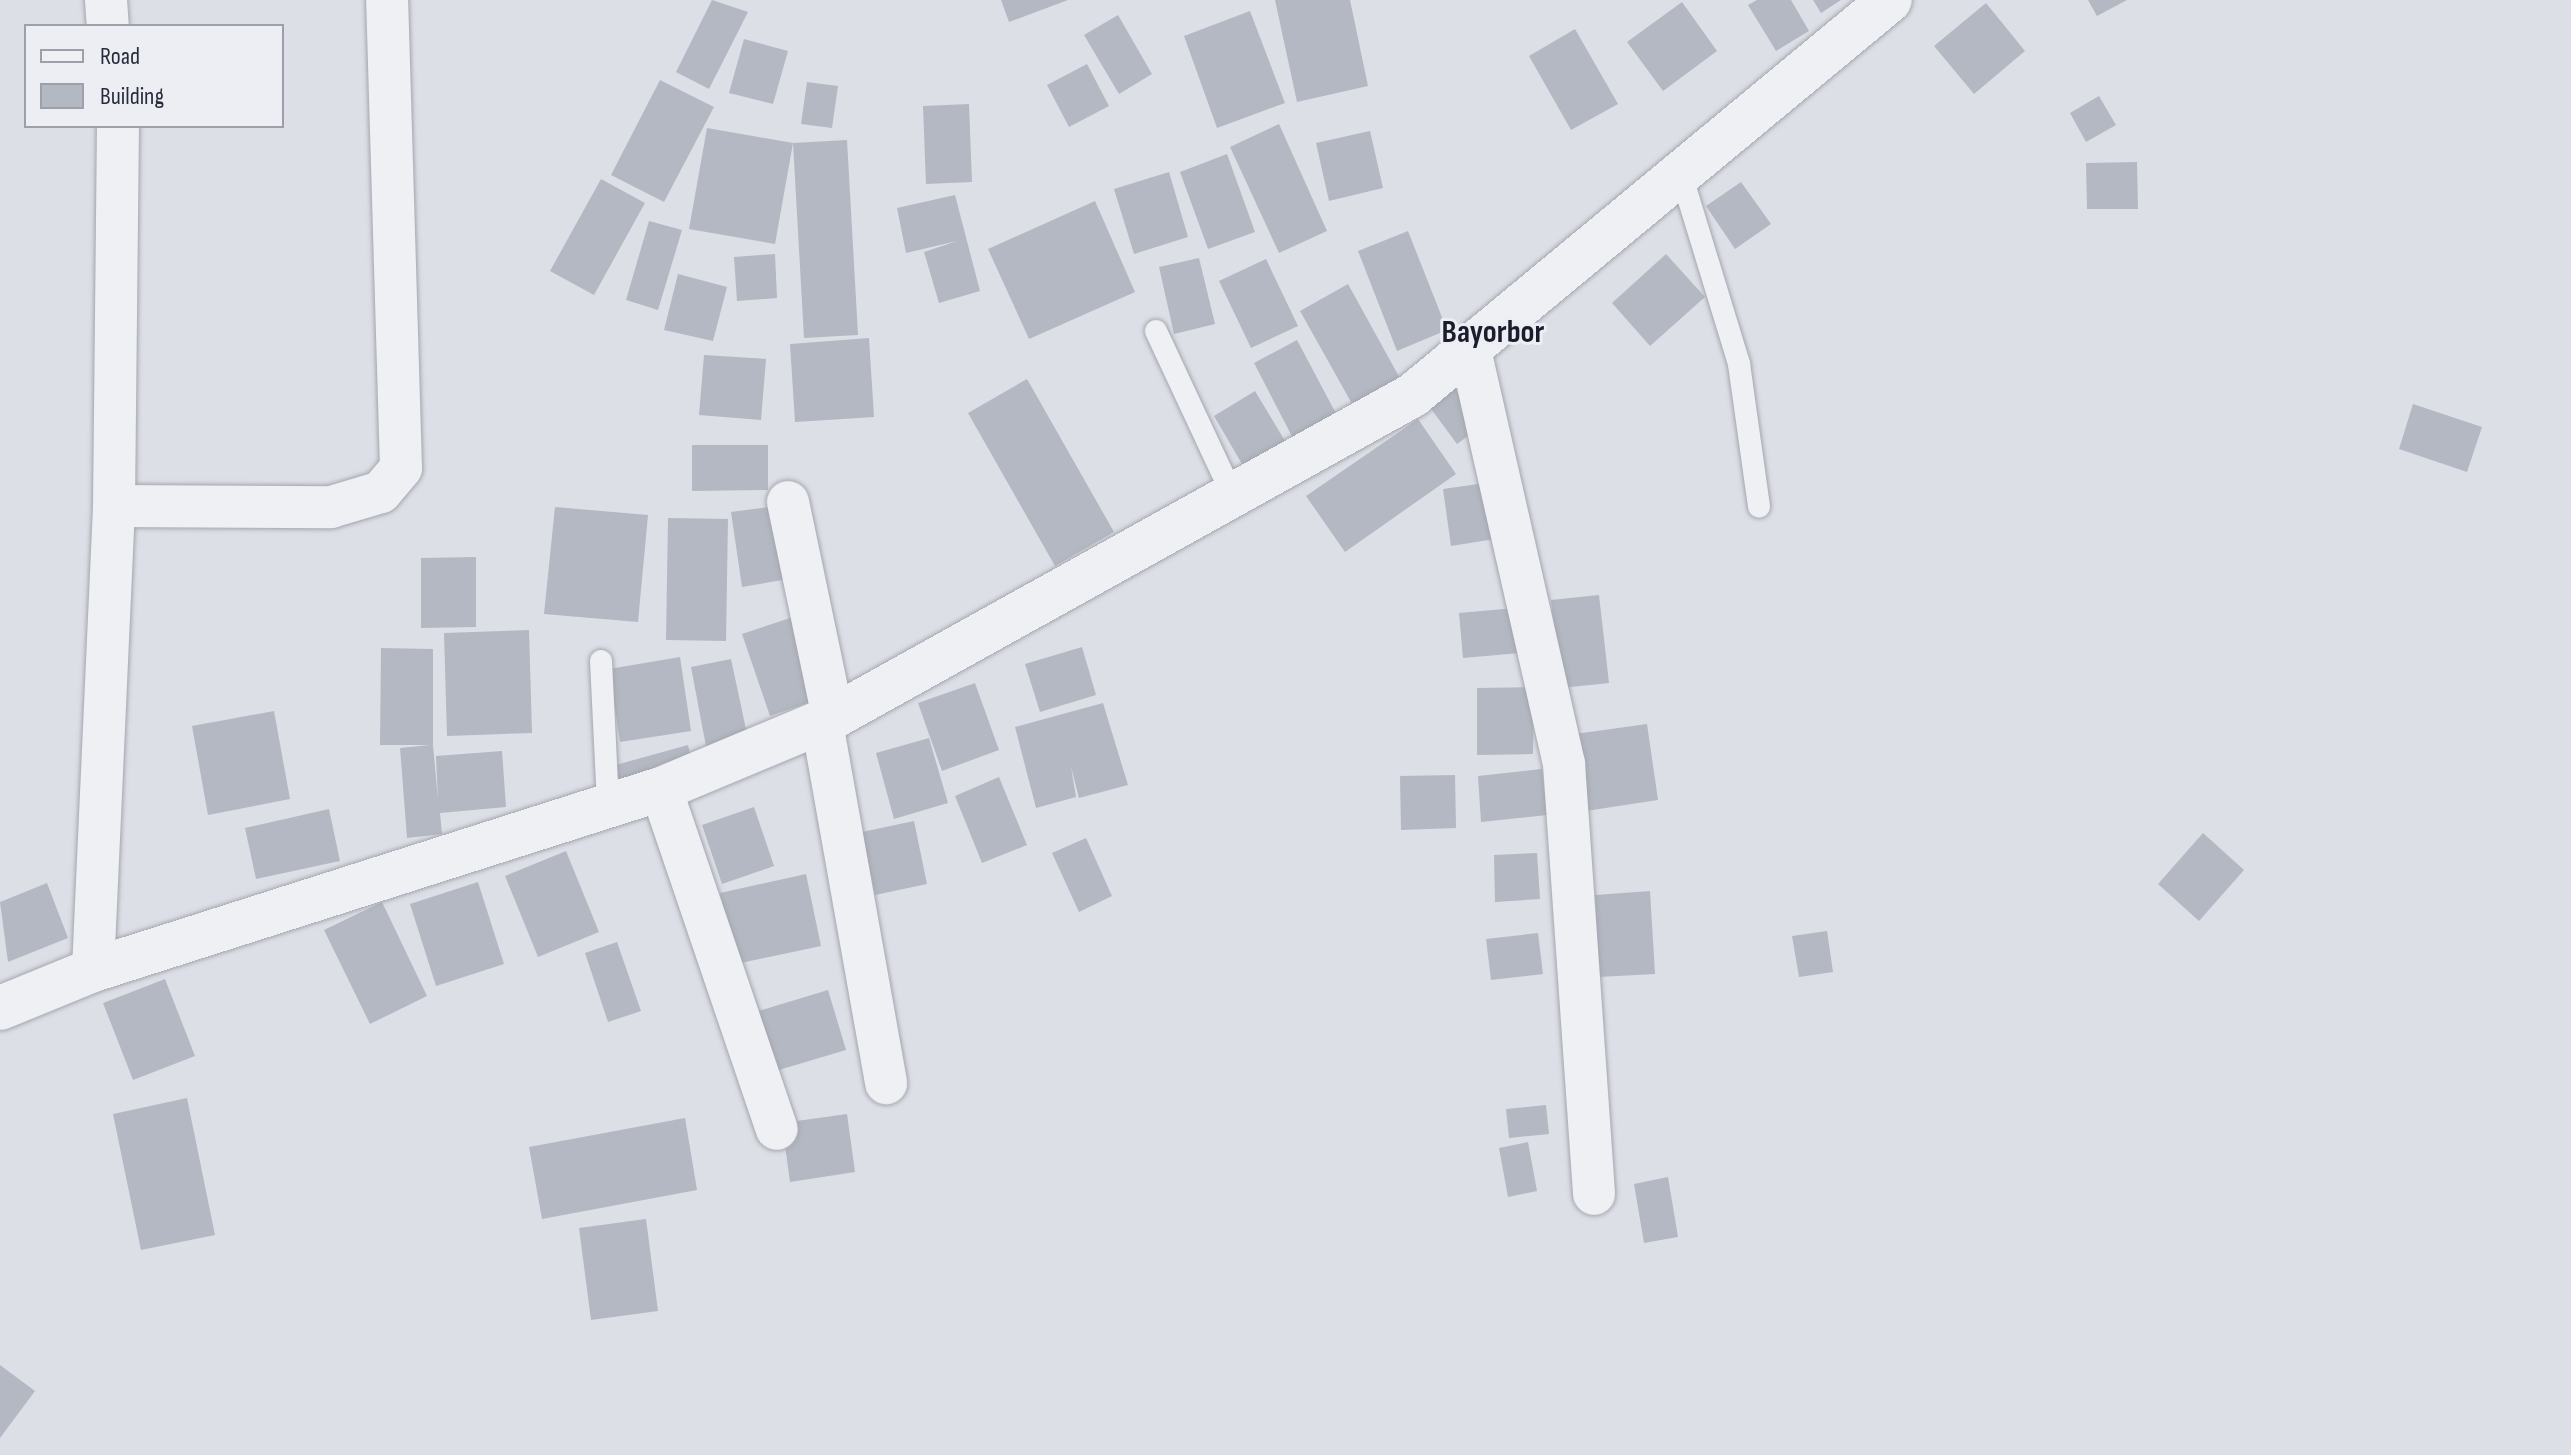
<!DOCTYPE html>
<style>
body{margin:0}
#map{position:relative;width:2571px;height:1455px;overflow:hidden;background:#dddfe6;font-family:"Sofia Sans Condensed",sans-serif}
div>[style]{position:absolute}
.building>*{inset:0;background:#b4b8c2}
.roads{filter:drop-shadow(0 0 2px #a3a6af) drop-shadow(0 0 2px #a3a6af)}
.service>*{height:22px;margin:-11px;padding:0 11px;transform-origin:11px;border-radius:11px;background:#eff0f4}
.minor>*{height:42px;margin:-21px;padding:0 21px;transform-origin:21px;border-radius:21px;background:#eff0f4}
.tertiary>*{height:44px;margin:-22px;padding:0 22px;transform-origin:22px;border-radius:22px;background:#eff0f4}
span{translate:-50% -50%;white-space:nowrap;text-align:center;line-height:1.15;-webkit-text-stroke:6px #eceef4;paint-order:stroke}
.quarter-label{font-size:32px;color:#1a1e2c;font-weight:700}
.legend{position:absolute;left:24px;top:24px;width:260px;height:104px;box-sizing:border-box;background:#eceef4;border:2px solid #9da0aa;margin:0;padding:10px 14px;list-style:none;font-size:24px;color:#272c3b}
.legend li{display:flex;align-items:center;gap:16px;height:40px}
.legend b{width:40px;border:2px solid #9da0aa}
</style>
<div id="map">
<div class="building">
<i style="clip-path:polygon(712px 0,748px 12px,709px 89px,676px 72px)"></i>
<i style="clip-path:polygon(1001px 0,1068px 0,1009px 22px)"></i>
<i style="clip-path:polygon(1275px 0,1350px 0,1368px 86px,1297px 102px)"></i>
<i style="clip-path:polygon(1757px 0,1791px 0,1809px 31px,1776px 51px,1748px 5px)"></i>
<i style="clip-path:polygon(1813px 0,1841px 0,1821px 13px)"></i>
<i style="clip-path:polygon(2088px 0,2127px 0,2097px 16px)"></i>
<i style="clip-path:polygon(1682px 2px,1717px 51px,1663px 91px,1627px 42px)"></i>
<i style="clip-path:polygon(1986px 3px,2025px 51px,1974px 94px,1934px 46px)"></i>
<i style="clip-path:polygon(1250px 11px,1285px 103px,1217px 128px,1184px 36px)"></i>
<i style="clip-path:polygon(1118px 15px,1152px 74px,1119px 94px,1084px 35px)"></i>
<i style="clip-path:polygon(1575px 29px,1618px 104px,1571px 130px,1529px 56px)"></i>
<i style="clip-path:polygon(744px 39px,788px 51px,773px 104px,729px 93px)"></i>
<i style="clip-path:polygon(1087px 64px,1109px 106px,1069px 127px,1047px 85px)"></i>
<i style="clip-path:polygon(660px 80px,714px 107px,664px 202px,611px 175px)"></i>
<i style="clip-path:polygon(807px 82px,838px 86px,832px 128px,801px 124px)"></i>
<i style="clip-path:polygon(2099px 96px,2116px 125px,2086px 142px,2070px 113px)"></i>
<i style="clip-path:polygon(969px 104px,972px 182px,926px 184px,923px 106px)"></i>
<i style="clip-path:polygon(1279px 124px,1327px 231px,1279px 253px,1230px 147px)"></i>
<i style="clip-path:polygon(707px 128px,793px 143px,775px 244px,689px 229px)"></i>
<i style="clip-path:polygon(1370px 131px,1383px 188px,1329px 201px,1316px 143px)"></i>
<i style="clip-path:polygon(847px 140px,858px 335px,804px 338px,793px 143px)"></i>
<i style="clip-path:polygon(1227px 154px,1255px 232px,1208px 249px,1180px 172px)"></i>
<i style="clip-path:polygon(2137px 162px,2138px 209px,2087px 209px,2086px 163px)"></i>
<i style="clip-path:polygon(1169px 172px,1188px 237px,1134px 254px,1114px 189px)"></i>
<i style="clip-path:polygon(601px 179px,645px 203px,594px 295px,550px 271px)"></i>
<i style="clip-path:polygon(1741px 182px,1771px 224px,1735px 249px,1706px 206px)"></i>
<i style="clip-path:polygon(955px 195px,980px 291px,939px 303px,924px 252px,957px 241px,906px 253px,897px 208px)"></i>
<i style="clip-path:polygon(1095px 201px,1135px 292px,1029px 339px,988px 249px)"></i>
<i style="clip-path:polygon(649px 221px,682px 230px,658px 310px,626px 300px)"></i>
<i style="clip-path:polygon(1408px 231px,1447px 330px,1397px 351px,1358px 251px)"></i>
<i style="clip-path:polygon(775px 254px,777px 298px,737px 301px,734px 257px)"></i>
<i style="clip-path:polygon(1666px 254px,1705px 297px,1650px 346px,1612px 303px)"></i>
<i style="clip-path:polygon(1199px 258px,1215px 324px,1174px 334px,1159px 267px)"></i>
<i style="clip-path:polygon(1266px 259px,1298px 326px,1251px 348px,1219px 281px)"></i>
<i style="clip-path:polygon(678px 274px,727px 287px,713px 341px,664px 330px)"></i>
<i style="clip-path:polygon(1348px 284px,1407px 391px,1360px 418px,1300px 311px)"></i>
<i style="clip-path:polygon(869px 338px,874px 417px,795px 422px,790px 344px)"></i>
<i style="clip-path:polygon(1297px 340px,1341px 423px,1297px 446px,1254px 363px)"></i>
<i style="clip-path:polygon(704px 355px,766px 359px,761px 420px,699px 415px)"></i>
<i style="clip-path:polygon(1027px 379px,1114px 532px,1055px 566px,968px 413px)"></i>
<i style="clip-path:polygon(1451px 383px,1482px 426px,1457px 444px,1426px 402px)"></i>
<i style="clip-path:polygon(1255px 391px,1291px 451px,1249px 476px,1214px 416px)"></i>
<i style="clip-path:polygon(2413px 404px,2482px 427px,2467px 472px,2399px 449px)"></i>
<i style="clip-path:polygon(1418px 419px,1456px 474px,1345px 552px,1306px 496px)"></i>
<i style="clip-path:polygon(692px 445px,768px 445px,768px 490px,692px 491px)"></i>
<i style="clip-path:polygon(1492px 482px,1501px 538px,1451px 546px,1443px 489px)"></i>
<i style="clip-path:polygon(777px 506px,788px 579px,742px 587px,731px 512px)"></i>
<i style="clip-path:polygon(555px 507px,648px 515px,638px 622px,544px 614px)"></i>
<i style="clip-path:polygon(668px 518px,728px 519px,726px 641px,666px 640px)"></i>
<i style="clip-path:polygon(476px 557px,476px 627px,421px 628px,421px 558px)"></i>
<i style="clip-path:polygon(1599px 595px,1609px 683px,1561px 688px,1551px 600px)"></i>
<i style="clip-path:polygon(1527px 607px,1531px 652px,1463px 658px,1459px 613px)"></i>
<i style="clip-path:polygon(796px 616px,824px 697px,770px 716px,742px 634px)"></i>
<i style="clip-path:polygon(529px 630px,532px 733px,447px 736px,444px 633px)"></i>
<i style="clip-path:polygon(1082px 647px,1096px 695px,1040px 712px,1025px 664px)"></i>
<i style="clip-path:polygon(381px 648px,433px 649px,433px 745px,438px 800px,436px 756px,502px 751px,506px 807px,440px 813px,442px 834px,407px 838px,400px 748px,430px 745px,380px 745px)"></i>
<i style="clip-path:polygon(680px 657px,691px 731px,620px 742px,609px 669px)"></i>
<i style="clip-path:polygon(731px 659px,750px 748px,708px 757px,691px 667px)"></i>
<i style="clip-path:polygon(975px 683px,999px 750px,942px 771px,918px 703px)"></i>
<i style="clip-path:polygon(1534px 687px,1533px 754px,1477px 755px,1477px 688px)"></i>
<i style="clip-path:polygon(1103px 703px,1128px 785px,1079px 798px,1071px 767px,1076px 797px,1036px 808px,1015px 727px)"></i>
<i style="clip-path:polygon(274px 711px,290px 799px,208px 815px,192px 726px)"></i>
<i style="clip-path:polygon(1647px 724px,1658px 800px,1586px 811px,1575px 734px)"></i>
<i style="clip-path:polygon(929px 738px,948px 803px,894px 819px,876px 753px)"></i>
<i style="clip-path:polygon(688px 745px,695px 772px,619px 793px,612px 766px)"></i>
<i style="clip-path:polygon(1542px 769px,1547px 815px,1481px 822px,1478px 776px)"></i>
<i style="clip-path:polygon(1455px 775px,1456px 828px,1401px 830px,1400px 776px)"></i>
<i style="clip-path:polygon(999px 777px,1027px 845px,982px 863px,955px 796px)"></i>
<i style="clip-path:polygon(754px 807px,774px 866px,722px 884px,702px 825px)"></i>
<i style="clip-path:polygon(329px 809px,340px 861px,256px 879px,245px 828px)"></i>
<i style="clip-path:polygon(914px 821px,927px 884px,875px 895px,862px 832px)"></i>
<i style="clip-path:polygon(2203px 833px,2244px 870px,2199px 921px,2158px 884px)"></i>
<i style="clip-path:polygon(1086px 838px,1112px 896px,1079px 912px,1052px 853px)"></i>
<i style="clip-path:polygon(566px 851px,599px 932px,538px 957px,505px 876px)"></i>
<i style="clip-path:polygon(1537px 853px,1540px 899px,1495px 902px,1494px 855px)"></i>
<i style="clip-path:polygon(806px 874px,821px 946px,736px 964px,720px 893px)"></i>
<i style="clip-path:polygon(478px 882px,504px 964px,436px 986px,410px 904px)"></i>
<i style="clip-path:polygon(47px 883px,68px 938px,8px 962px,0 902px)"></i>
<i style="clip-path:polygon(1650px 891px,1655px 974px,1599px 977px,1595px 895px)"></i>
<i style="clip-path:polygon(382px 902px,427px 996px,370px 1024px,324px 930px)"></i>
<i style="clip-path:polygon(1827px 931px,1833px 972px,1799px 977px,1792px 936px)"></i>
<i style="clip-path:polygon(1538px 933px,1543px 974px,1491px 980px,1486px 939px)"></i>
<i style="clip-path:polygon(617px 942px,641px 1011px,608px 1022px,585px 953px)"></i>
<i style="clip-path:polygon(165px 979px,195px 1056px,133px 1080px,103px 1003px)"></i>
<i style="clip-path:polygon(828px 990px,846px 1050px,762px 1075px,745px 1015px)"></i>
<i style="clip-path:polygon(187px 1098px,215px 1235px,141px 1250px,113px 1114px)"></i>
<i style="clip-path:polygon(1546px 1105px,1549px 1134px,1509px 1138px,1506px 1109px)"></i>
<i style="clip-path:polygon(847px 1114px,855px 1172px,790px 1182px,782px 1123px)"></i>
<i style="clip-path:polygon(685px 1118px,697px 1190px,542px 1219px,529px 1147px)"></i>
<i style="clip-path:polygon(1528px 1142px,1537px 1191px,1508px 1197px,1499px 1148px)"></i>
<i style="clip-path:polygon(1668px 1177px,1678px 1237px,1644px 1243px,1634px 1184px)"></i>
<i style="clip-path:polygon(646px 1219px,658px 1311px,591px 1320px,579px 1228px)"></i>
<i style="clip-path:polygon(0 1365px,35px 1391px,0 1438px)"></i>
</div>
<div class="roads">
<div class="service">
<i style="left:1681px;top:174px;width:199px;rotate:73deg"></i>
<i style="left:1739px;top:364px;width:144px;rotate:82deg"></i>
<i style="left:1156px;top:331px;width:182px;rotate:65deg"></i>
<i style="left:601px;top:661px;width:145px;rotate:87.2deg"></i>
</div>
<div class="minor">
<i style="left:106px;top:0;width:26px;rotate:86deg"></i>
<i style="left:1470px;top:350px;width:425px;rotate:77.2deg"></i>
<i style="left:1564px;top:764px;width:431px;rotate:86deg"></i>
<i style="left:788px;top:502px;width:220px;rotate:78.2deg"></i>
<i style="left:114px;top:506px;width:217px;rotate:0.3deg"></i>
<i style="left:331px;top:507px;width:52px;rotate:-16.7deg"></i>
<i style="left:381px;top:492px;width:31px;rotate:-50deg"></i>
<i style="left:401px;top:468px;width:468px;rotate:-91.7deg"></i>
<i style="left:822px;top:723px;width:366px;rotate:79.9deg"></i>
<i style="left:661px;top:789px;width:359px;rotate:71.2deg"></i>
<i style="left:93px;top:970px;width:464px;rotate:-87.4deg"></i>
<i style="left:114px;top:506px;width:380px;rotate:-89.4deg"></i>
</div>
<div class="tertiary">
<i style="left:0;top:1008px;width:100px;rotate:-22.2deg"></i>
<i style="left:93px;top:970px;width:596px;rotate:-17.68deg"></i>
<i style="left:661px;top:789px;width:186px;rotate:-22.7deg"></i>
<i style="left:833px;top:717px;width:663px;rotate:-29.04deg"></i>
<i style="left:1413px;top:395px;width:619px;rotate:-39.63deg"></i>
</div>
</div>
<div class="quarter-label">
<span style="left:1493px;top:333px">Bayorbor</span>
</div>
<ul class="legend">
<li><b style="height:10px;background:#eff0f4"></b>Road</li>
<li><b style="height:22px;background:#b4b8c2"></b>Building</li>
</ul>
</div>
